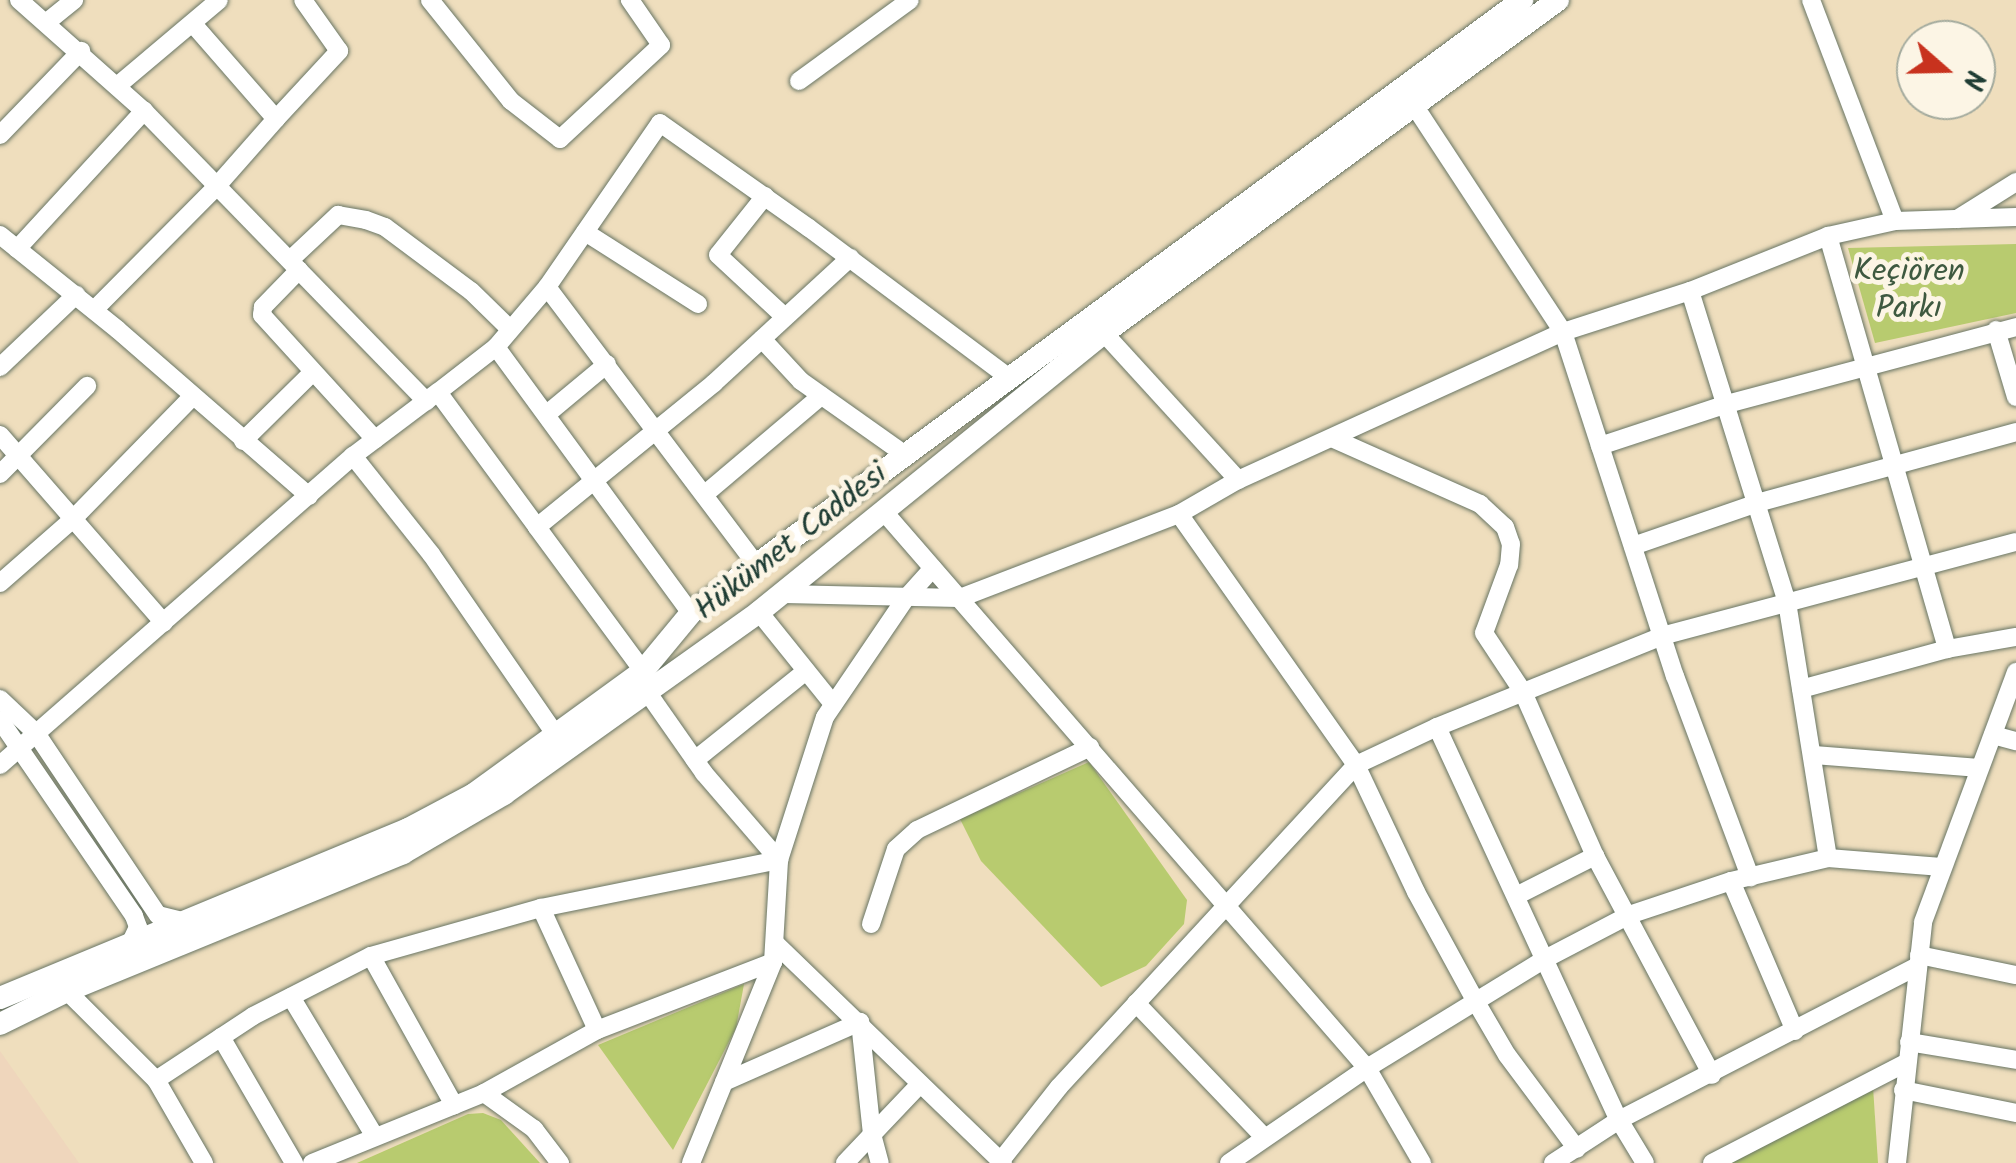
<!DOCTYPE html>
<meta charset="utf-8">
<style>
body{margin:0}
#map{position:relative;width:2016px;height:1163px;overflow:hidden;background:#efdebd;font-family:Kalam,sans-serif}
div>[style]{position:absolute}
.built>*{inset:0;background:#efd6bc}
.green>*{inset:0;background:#b8cb6f}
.roads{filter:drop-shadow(0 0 2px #687564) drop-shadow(0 0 2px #687564)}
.minor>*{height:18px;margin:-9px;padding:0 9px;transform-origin:9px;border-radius:9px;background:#fff}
.major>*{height:22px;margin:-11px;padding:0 11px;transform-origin:11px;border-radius:11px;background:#fff}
span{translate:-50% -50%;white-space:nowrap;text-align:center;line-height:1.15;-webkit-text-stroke:10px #fcf5e5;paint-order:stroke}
.park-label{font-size:32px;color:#3e5940}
.street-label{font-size:32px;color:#1f3d34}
.north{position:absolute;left:1896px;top:20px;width:100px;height:100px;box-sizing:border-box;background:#fcf5e5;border:2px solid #a4ab9e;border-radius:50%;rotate:110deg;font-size:28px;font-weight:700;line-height:40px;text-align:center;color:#1f3d34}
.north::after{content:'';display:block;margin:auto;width:35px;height:45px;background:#c8321e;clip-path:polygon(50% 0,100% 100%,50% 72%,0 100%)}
</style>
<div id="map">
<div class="built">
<i style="clip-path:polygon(0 1051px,79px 1163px,0 1163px)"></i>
</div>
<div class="green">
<i style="clip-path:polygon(2016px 244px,2016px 313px,1875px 343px,1848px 248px)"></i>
<i style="clip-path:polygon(1089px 762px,1187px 900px,1184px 924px,1146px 966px,1101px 987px,981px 861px,960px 819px)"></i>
<i style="clip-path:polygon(744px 984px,736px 1028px,673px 1150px,598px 1045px)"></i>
<i style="clip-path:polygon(1873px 1087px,1878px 1163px,1724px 1163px)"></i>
<i style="clip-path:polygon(483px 1113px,501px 1120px,540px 1163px,357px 1163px,468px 1114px)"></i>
</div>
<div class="roads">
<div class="minor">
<i style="left:19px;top:0;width:167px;rotate:41.6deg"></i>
<i style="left:144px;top:111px;width:405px;rotate:45.8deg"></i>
<i style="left:430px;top:0;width:129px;rotate:51.3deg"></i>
<i style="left:511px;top:101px;width:62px;rotate:37.8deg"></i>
<i style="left:560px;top:139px;width:138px;rotate:-42.9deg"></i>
<i style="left:661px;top:45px;width:55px;rotate:-124.6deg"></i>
<i style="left:1811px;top:0;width:236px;rotate:69.2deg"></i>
<i style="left:47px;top:22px;width:35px;rotate:-39deg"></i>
<i style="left:799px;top:81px;width:137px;rotate:-36.1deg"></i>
<i style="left:117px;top:86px;width:133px;rotate:-40.1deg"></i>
<i style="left:1408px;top:96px;width:282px;rotate:56.7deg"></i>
<i style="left:1563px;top:332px;width:362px;rotate:72deg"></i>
<i style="left:1675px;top:676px;width:215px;rotate:69.5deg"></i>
<i style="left:276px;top:119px;width:93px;rotate:-47.2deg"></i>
<i style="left:339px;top:51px;width:62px;rotate:-125.2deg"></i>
<i style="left:0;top:135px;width:117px;rotate:-46deg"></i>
<i style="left:765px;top:196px;width:75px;rotate:128.5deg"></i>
<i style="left:718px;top:255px;width:91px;rotate:42.8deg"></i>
<i style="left:1957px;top:219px;width:70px;rotate:-32.1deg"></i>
<i style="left:585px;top:232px;width:134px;rotate:32.5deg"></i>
<i style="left:0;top:235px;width:151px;rotate:38.8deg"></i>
<i style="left:118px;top:330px;width:253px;rotate:41deg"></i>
<i style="left:1828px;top:236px;width:430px;rotate:73.9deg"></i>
<i style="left:17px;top:249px;width:188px;rotate:-47.4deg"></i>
<i style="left:290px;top:260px;width:66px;rotate:-43.2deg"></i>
<i style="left:338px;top:215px;width:28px;rotate:10deg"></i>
<i style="left:366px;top:220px;width:20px;rotate:20deg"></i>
<i style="left:385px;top:227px;width:107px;rotate:36.7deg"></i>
<i style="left:471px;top:291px;width:54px;rotate:44.3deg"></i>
<i style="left:299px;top:270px;width:52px;rotate:134.2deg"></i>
<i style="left:263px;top:307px;width:8px;rotate:97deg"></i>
<i style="left:262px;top:315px;width:168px;rotate:47.7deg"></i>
<i style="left:547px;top:287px;width:347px;rotate:53deg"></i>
<i style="left:1690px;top:291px;width:326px;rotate:72.7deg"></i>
<i style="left:1787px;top:602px;width:259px;rotate:80.9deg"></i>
<i style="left:94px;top:310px;width:173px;rotate:-45.2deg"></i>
<i style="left:216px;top:187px;width:91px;rotate:-48.6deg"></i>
<i style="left:276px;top:119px;width:126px;rotate:-131.1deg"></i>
<i style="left:1996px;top:330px;width:70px;rotate:73.4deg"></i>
<i style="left:1104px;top:333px;width:199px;rotate:47.6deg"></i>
<i style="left:762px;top:339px;width:57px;rotate:47.1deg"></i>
<i style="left:801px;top:381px;width:126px;rotate:35.3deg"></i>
<i style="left:496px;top:347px;width:330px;rotate:53.8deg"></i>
<i style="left:0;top:367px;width:105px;rotate:-43.5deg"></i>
<i style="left:547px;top:414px;width:78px;rotate:-39.8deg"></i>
<i style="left:0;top:435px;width:249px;rotate:48.9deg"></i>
<i style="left:1334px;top:439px;width:160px;rotate:24deg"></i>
<i style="left:1480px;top:504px;width:34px;rotate:43deg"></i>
<i style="left:1505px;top:527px;width:18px;rotate:71deg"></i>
<i style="left:1511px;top:544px;width:21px;rotate:95deg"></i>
<i style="left:1509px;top:565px;width:72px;rotate:110.2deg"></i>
<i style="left:1484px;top:633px;width:71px;rotate:56.5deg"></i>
<i style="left:1523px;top:692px;width:179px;rotate:66.3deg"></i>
<i style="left:1595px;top:856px;width:248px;rotate:61.9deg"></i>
<i style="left:243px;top:441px;width:98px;rotate:-44.6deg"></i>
<i style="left:1600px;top:446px;width:134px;rotate:-18.3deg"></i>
<i style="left:1727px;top:404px;width:299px;rotate:-14.9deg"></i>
<i style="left:353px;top:456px;width:125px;rotate:51.5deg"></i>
<i style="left:431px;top:554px;width:216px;rotate:55.4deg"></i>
<i style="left:0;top:474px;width:124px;rotate:-45.3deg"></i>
<i style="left:705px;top:494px;width:152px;rotate:-40.2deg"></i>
<i style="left:885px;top:513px;width:735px;rotate:49.03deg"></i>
<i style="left:1367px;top:1068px;width:110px;rotate:59.9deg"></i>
<i style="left:1179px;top:514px;width:307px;rotate:54.8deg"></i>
<i style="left:1356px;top:765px;width:140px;rotate:64.7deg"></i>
<i style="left:1416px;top:892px;width:125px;rotate:61.4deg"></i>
<i style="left:1476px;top:1002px;width:61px;rotate:59.7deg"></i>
<i style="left:1507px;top:1055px;width:117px;rotate:53.3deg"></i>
<i style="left:537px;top:527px;width:167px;rotate:-126.3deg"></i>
<i style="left:438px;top:392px;width:73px;rotate:-37.8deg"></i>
<i style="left:496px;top:347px;width:79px;rotate:-49.6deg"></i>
<i style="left:547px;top:287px;width:199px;rotate:-55.4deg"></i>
<i style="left:660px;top:123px;width:182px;rotate:35.2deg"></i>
<i style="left:809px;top:228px;width:247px;rotate:36.8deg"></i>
<i style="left:1633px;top:546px;width:131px;rotate:-19.1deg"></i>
<i style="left:1757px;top:503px;width:269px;rotate:-15.3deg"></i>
<i style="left:0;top:583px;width:96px;rotate:-41.2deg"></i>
<i style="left:72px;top:520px;width:172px;rotate:-45.7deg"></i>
<i style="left:783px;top:594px;width:177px;rotate:1.3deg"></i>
<i style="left:960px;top:598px;width:235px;rotate:-21deg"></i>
<i style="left:1179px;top:514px;width:68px;rotate:-30deg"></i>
<i style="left:1238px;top:480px;width:357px;rotate:-24.5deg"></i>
<i style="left:1563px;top:332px;width:133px;rotate:-17.9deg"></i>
<i style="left:1690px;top:291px;width:149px;rotate:-21.7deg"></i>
<i style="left:1828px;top:236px;width:69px;rotate:-12.6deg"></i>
<i style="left:1895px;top:221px;width:121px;rotate:-1.9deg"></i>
<i style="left:759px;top:612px;width:118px;rotate:51.2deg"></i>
<i style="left:643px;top:671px;width:179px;rotate:-126.4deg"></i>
<i style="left:537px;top:527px;width:228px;rotate:-39.1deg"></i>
<i style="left:714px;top:383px;width:185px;rotate:-42.6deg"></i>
<i style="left:1801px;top:689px;width:151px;rotate:-15.3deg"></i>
<i style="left:1947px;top:649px;width:70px;rotate:-9.9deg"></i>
<i style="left:0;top:699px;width:50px;rotate:43.4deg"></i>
<i style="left:36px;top:733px;width:219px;rotate:56.2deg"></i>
<i style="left:158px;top:915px;width:30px;rotate:14deg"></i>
<i style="left:0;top:720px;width:237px;rotate:55.6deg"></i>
<i style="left:134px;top:916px;width:12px;rotate:70deg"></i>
<i style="left:138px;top:927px;width:17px;rotate:115deg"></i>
<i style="left:1437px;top:727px;width:433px;rotate:65.2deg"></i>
<i style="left:1619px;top:1120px;width:50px;rotate:58.8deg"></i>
<i style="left:1993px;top:735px;width:24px;rotate:15deg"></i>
<i style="left:1814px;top:755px;width:166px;rotate:4.5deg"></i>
<i style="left:695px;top:760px;width:142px;rotate:-38.7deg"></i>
<i style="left:0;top:765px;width:469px;rotate:-41.2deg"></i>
<i style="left:353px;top:456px;width:106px;rotate:-37deg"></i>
<i style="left:1731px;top:881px;width:163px;rotate:66.9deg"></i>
<i style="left:1516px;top:896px;width:89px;rotate:-26.9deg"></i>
<i style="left:541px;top:908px;width:134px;rotate:65.3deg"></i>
<i style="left:871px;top:924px;width:79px;rotate:-71.6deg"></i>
<i style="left:896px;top:849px;width:28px;rotate:-42deg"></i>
<i style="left:917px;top:830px;width:192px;rotate:-25.6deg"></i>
<i style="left:777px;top:945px;width:314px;rotate:44deg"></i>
<i style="left:1919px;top:955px;width:99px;rotate:11.7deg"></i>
<i style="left:371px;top:956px;width:177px;rotate:-15.8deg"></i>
<i style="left:541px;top:908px;width:243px;rotate:-11.4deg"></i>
<i style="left:779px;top:860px;width:115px;rotate:-130.8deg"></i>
<i style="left:704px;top:773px;width:98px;rotate:-125deg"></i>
<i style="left:67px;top:991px;width:126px;rotate:45deg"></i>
<i style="left:291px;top:997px;width:163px;rotate:59deg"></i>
<i style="left:1136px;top:1003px;width:184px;rotate:46.3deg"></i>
<i style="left:860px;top:1022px;width:113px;rotate:83.9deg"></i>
<i style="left:872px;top:1134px;width:30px;rotate:75deg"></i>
<i style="left:221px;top:1037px;width:146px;rotate:59.9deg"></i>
<i style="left:1909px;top:1042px;width:109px;rotate:9.5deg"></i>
<i style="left:724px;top:1082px;width:149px;rotate:-23.8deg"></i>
<i style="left:1903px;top:1090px;width:115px;rotate:11.5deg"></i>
<i style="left:484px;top:1093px;width:62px;rotate:35.8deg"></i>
<i style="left:534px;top:1129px;width:43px;rotate:52.6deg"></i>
<i style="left:204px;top:1163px;width:96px;rotate:-120deg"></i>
<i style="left:156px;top:1080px;width:116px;rotate:-33.4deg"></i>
<i style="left:253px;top:1016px;width:132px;rotate:-27deg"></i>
<i style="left:371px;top:956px;width:171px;rotate:60.9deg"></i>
<i style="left:312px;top:1163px;width:186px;rotate:-22.1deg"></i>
<i style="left:484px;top:1093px;width:129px;rotate:-29.1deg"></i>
<i style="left:597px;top:1030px;width:189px;rotate:-21.1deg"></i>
<i style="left:691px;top:1163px;width:217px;rotate:-67.8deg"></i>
<i style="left:773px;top:962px;width:102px;rotate:-86.6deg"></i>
<i style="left:779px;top:860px;width:150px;rotate:-72.2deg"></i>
<i style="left:825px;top:717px;width:144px;rotate:-55.8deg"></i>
<i style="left:906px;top:598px;width:40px;rotate:-48deg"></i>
<i style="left:845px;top:1163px;width:109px;rotate:-46.5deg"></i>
<i style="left:999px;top:1163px;width:97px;rotate:-51.7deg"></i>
<i style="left:1059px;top:1087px;width:438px;rotate:-47.3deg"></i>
<i style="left:1356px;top:765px;width:89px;rotate:-25.1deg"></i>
<i style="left:1437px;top:727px;width:243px;rotate:-22deg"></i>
<i style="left:1662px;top:636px;width:366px;rotate:-14.9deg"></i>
<i style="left:1229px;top:1163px;width:168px;rotate:-34.5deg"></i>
<i style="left:1367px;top:1068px;width:209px;rotate:-31.5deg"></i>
<i style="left:1545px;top:959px;width:95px;rotate:-27.6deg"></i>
<i style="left:1629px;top:915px;width:108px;rotate:-18.4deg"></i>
<i style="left:1731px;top:881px;width:100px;rotate:-13.3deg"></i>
<i style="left:1828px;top:858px;width:114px;rotate:4.5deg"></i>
<i style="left:1553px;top:1163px;width:79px;rotate:-33.1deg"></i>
<i style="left:1619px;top:1120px;width:336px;rotate:-27.3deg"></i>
<i style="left:1712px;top:1163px;width:218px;rotate:-27.3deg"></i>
<i style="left:1897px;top:1163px;width:242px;rotate:-83.8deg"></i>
<i style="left:1923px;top:922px;width:267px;rotate:-69.6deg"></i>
</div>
<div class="major">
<i style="left:0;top:998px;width:442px;rotate:-22.5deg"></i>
<i style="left:408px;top:829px;width:75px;rotate:-27.9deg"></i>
<i style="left:474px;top:794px;width:209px;rotate:-36deg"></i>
<i style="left:643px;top:671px;width:75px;rotate:-50.4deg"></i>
<i style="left:691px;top:613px;width:1033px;rotate:-36.41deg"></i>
<i style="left:0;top:1024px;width:75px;rotate:-26.2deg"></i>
<i style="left:67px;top:991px;width:363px;rotate:-22.3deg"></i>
<i style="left:403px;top:853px;width:117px;rotate:-30.3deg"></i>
<i style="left:504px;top:794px;width:313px;rotate:-35.5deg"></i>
<i style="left:759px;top:612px;width:444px;rotate:-39deg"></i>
<i style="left:1104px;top:333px;width:563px;rotate:-36.26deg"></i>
</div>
</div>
<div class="park-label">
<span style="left:1909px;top:291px">Keçiören<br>Parkı</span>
</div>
<div class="street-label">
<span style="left:792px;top:543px;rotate:-38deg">Hükümet Caddesi</span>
</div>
<div class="north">N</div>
</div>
